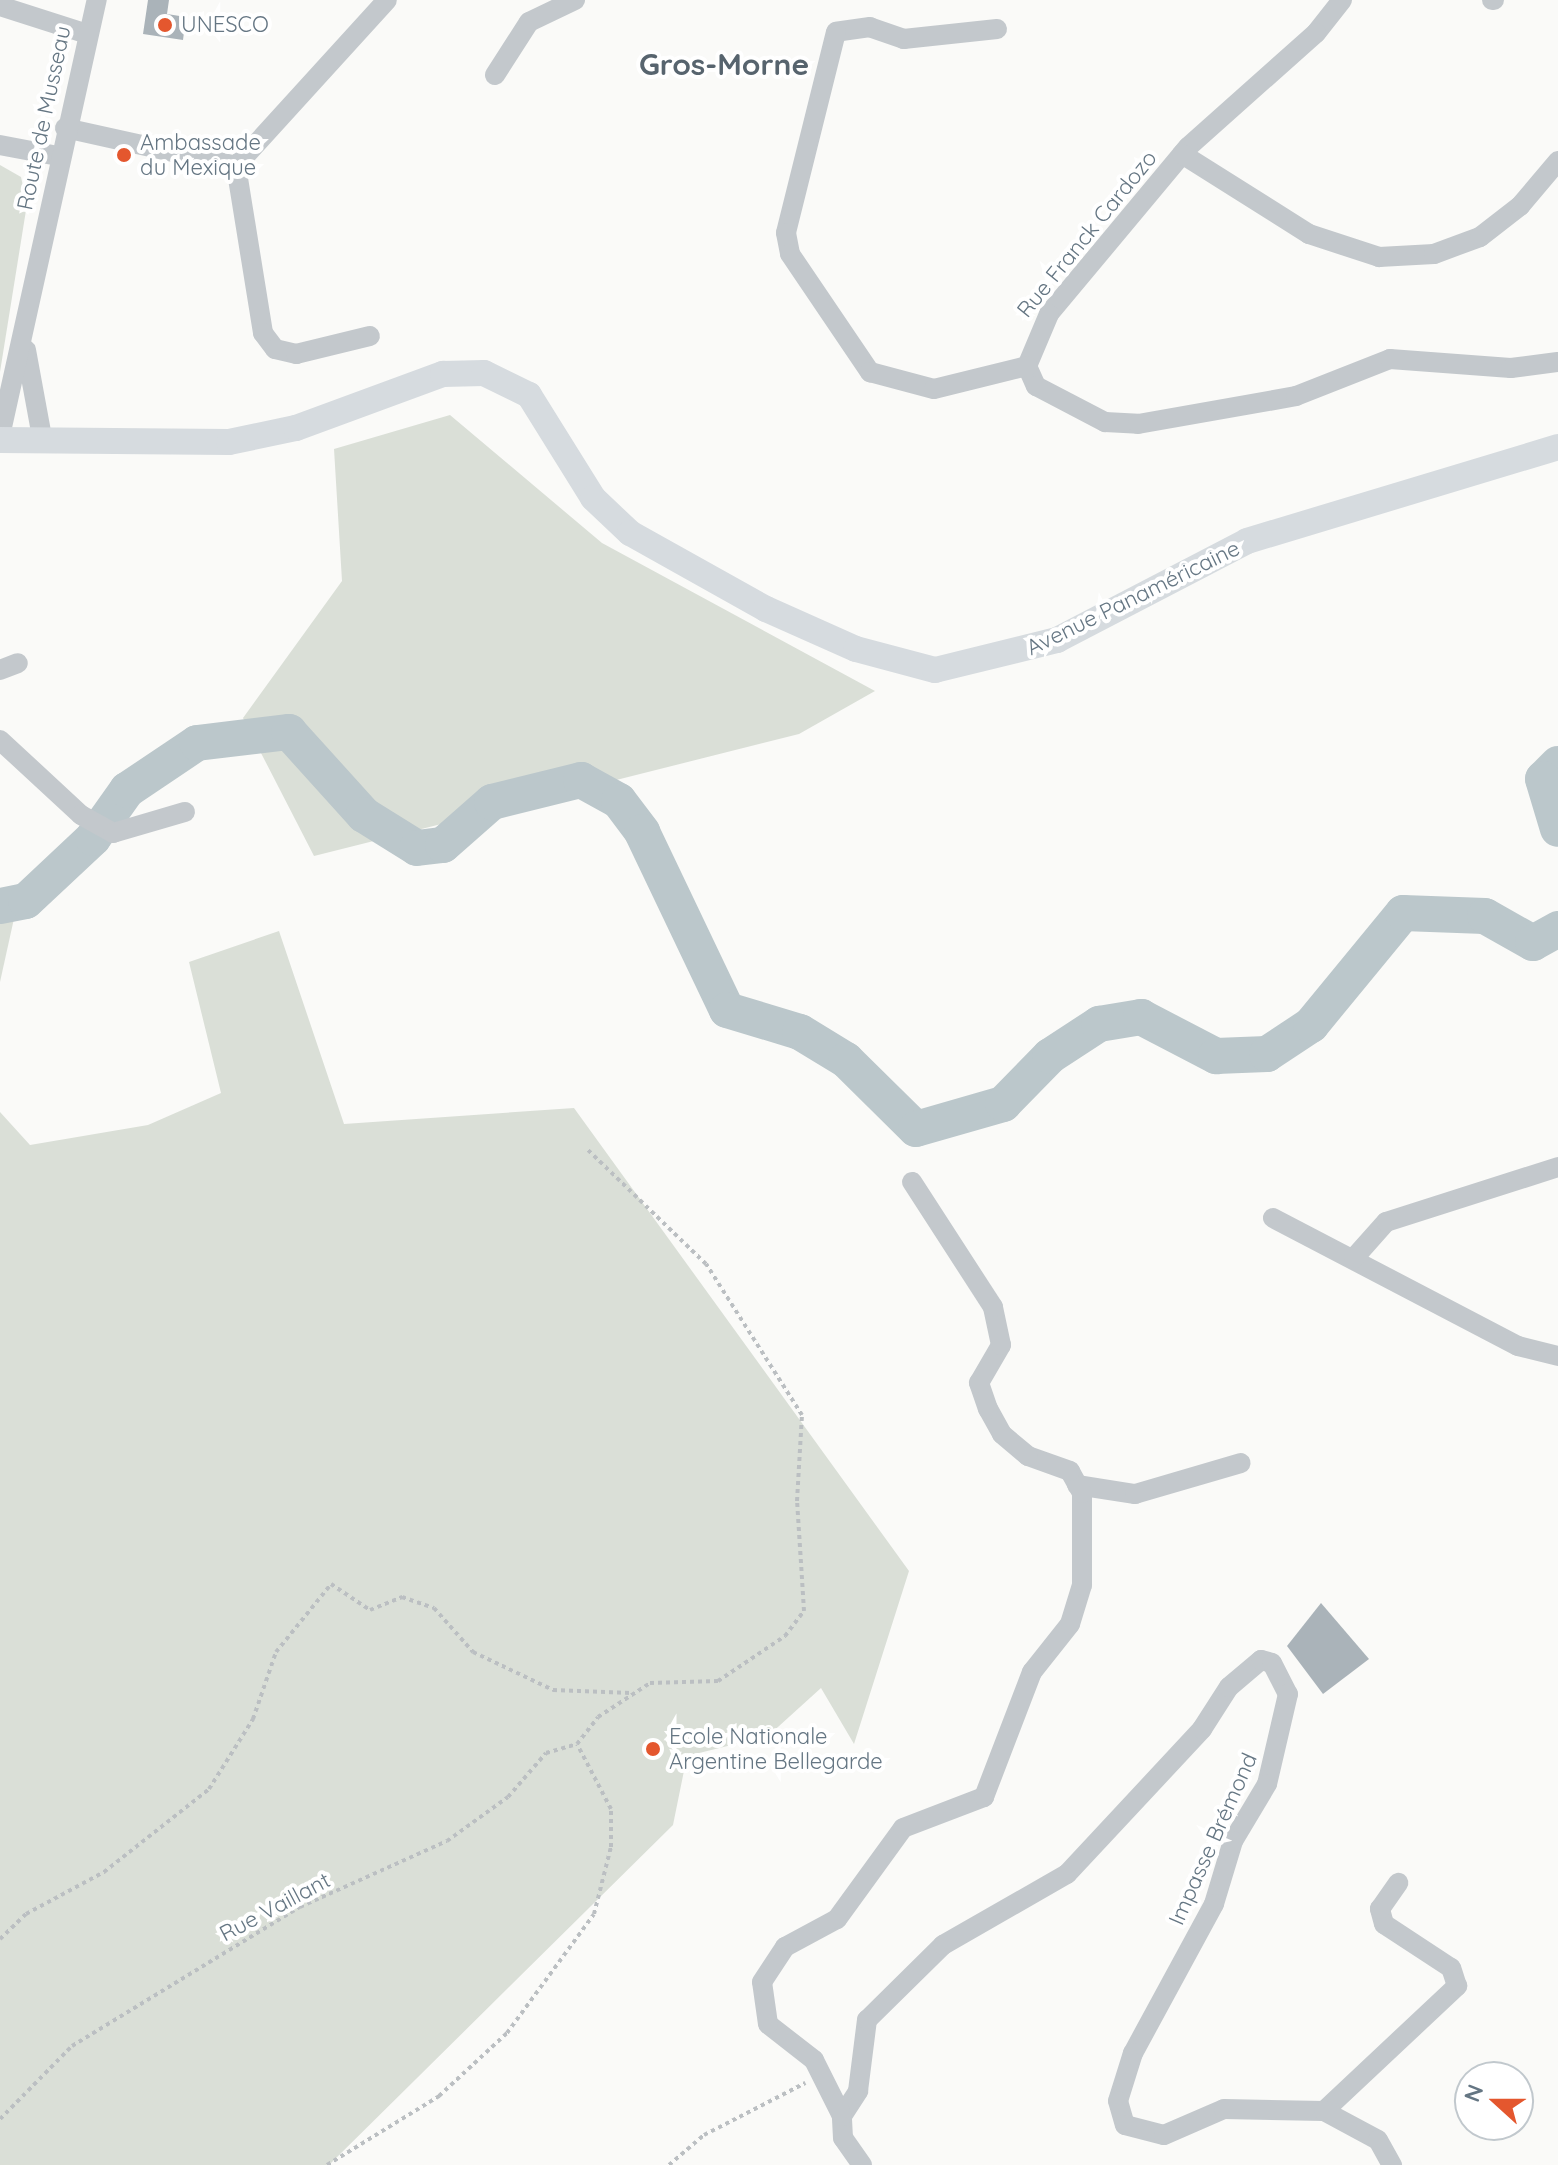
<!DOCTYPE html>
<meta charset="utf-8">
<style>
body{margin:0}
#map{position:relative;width:1558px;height:2165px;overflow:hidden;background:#fafaf8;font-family:Quicksand,sans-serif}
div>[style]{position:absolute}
.green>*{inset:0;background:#dadfd7}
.river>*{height:36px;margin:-18px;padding:0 18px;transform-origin:18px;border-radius:18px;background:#bbc7cb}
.building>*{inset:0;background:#aab3b9}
.path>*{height:4px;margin-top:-2px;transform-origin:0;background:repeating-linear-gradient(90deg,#bbbfc2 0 4px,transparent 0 8px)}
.minor>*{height:20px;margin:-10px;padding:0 10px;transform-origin:10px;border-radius:10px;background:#c3c8cc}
.major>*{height:26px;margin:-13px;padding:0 13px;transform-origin:13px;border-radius:13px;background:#d6dbdf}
.dots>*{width:22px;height:22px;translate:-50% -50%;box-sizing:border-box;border:4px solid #fff;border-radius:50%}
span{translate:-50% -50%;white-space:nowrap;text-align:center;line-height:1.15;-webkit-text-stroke:8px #fff;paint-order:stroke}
.poi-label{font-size:22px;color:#657683}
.left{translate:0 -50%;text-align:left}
.street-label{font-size:22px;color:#657683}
.district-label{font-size:30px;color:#57646e;font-weight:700}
.north{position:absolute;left:1454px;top:2061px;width:80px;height:80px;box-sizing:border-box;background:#fff;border:2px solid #c1c8cd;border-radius:50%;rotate:291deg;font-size:22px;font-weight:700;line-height:32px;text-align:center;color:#657683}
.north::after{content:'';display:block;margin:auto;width:28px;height:36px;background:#e4572e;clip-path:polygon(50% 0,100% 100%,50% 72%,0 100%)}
</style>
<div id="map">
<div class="green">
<i style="clip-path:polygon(0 165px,21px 177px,27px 204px,0 372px)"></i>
<i style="clip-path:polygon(450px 415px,602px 543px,875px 691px,799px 734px,314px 856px,243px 718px,342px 581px,334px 449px)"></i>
<i style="clip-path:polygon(0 899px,15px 914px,0 982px)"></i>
<i style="clip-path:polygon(279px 931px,344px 1124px,574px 1108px,909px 1571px,854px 1744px,821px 1688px,768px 1736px,687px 1756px,673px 1825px,329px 2165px,0 2165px,0 1112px,30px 1145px,148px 1125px,221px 1093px,189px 962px)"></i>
</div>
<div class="river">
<i style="left:1558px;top:764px;width:21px;rotate:135deg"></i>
<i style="left:1543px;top:779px;width:52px;rotate:73.3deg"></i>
<i style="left:0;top:906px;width:26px;rotate:-11deg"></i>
<i style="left:26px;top:901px;width:92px;rotate:-43.2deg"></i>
<i style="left:93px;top:838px;width:59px;rotate:-54.7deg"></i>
<i style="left:127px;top:790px;width:84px;rotate:-33.9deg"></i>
<i style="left:197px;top:743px;width:93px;rotate:-6.8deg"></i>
<i style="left:289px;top:732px;width:112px;rotate:47.9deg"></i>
<i style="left:364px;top:815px;width:62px;rotate:31.9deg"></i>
<i style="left:417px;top:848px;width:26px;rotate:-7deg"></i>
<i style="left:443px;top:845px;width:65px;rotate:-41.3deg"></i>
<i style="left:492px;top:802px;width:92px;rotate:-13.9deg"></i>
<i style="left:581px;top:780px;width:43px;rotate:28.9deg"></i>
<i style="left:619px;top:801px;width:39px;rotate:53deg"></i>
<i style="left:642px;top:832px;width:197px;rotate:64.5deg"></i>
<i style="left:727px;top:1010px;width:76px;rotate:16.8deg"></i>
<i style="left:800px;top:1032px;width:54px;rotate:31.3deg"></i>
<i style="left:846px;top:1060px;width:98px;rotate:44.6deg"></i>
<i style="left:916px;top:1129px;width:91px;rotate:-16deg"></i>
<i style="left:1003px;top:1104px;width:67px;rotate:-45.6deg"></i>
<i style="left:1050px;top:1056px;width:59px;rotate:-33.1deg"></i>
<i style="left:1099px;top:1024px;width:43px;rotate:-9.5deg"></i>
<i style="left:1141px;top:1017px;width:85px;rotate:27.5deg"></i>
<i style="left:1216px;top:1056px;width:51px;rotate:-2.2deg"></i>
<i style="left:1267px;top:1054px;width:53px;rotate:-33.4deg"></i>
<i style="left:1311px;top:1025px;width:145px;rotate:-50.6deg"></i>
<i style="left:1403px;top:913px;width:82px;rotate:2.1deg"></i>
<i style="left:1485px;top:916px;width:55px;rotate:29.4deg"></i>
<i style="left:1533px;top:943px;width:29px;rotate:-29deg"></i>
</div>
<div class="building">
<i style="clip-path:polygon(148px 0,169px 0,167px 14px,186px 17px,183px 40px,143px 34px)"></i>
<i style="clip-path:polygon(1321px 1603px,1369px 1659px,1323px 1694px,1287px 1646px)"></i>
</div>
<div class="path">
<i style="left:577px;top:1744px;width:34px;rotate:-52deg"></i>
<i style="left:598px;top:1717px;width:62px;rotate:-33.2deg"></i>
<i style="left:650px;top:1683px;width:68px;rotate:-1.7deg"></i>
<i style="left:718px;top:1681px;width:81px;rotate:-33.9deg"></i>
<i style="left:785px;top:1636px;width:31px;rotate:-53deg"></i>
<i style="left:804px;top:1611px;width:110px;rotate:-93.6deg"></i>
<i style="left:797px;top:1501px;width:86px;rotate:-86.7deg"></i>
<i style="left:802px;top:1415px;width:179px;rotate:-122.4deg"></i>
<i style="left:706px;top:1264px;width:165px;rotate:-136deg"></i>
<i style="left:0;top:1939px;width:36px;rotate:-44deg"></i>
<i style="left:26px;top:1914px;width:89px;rotate:-28.3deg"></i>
<i style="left:104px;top:1872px;width:134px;rotate:-38.3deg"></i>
<i style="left:209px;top:1789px;width:83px;rotate:-57.8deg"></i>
<i style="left:253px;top:1719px;width:71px;rotate:-71.1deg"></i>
<i style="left:276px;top:1652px;width:87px;rotate:-51deg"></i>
<i style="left:331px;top:1584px;width:47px;rotate:33.7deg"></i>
<i style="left:370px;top:1610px;width:35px;rotate:-22deg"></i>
<i style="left:402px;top:1597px;width:34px;rotate:19deg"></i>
<i style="left:434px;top:1608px;width:59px;rotate:48.4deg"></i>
<i style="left:473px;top:1652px;width:89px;rotate:25.4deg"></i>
<i style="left:553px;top:1690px;width:78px;rotate:2.2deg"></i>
<i style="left:0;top:2119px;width:103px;rotate:-45.4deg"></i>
<i style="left:72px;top:2046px;width:267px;rotate:-31.4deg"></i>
<i style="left:300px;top:1907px;width:161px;rotate:-24.2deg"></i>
<i style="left:447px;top:1841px;width:75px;rotate:-35.8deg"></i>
<i style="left:508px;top:1797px;width:58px;rotate:-49.2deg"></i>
<i style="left:546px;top:1753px;width:32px;rotate:-16deg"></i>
<i style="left:327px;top:2165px;width:132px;rotate:-31.6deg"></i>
<i style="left:439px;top:2096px;width:93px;rotate:-42.8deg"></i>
<i style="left:507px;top:2033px;width:147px;rotate:-53.8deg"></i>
<i style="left:594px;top:1914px;width:69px;rotate:-75.8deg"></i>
<i style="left:611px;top:1847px;width:38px;rotate:-90deg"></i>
<i style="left:611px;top:1809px;width:73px;rotate:-117.6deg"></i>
<i style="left:669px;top:2165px;width:46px;rotate:-40.6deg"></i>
<i style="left:704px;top:2135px;width:114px;rotate:-27.2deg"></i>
</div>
<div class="minor">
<i style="left:1342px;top:0;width:42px;rotate:128.2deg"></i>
<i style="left:1316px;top:33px;width:171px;rotate:138.3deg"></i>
<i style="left:1188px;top:147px;width:217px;rotate:129.8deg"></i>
<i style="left:1049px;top:314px;width:56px;rotate:112.9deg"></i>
<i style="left:1027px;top:366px;width:22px;rotate:66deg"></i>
<i style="left:1036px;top:386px;width:78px;rotate:27.6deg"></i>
<i style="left:1105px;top:422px;width:33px;rotate:3deg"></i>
<i style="left:1138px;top:424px;width:160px;rotate:-10deg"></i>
<i style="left:1296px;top:396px;width:101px;rotate:-21.5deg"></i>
<i style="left:1390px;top:359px;width:121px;rotate:4.3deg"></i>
<i style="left:1511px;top:368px;width:47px;rotate:-7.3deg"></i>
<i style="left:1492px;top:0;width:2px"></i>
<i style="left:0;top:6px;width:91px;rotate:17.8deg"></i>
<i style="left:997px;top:29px;width:94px;rotate:173.9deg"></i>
<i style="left:904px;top:39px;width:36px;rotate:-161deg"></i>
<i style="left:870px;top:27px;width:34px;rotate:172deg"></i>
<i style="left:836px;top:32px;width:207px;rotate:104deg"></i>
<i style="left:786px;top:233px;width:21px;rotate:79deg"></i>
<i style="left:790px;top:254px;width:143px;rotate:55.9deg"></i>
<i style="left:870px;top:372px;width:66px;rotate:14.9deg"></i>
<i style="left:934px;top:389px;width:96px;rotate:-13.9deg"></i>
<i style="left:495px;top:75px;width:63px;rotate:-57.3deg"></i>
<i style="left:529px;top:22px;width:51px;rotate:-25.6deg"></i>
<i style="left:65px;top:128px;width:175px;rotate:12.5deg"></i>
<i style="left:236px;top:166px;width:224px;rotate:-47.7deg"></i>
<i style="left:0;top:145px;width:59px;rotate:10.7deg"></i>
<i style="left:1182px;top:154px;width:150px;rotate:32.2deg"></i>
<i style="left:1309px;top:234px;width:74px;rotate:18.2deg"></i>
<i style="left:1379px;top:257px;width:55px;rotate:-3.1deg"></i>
<i style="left:1434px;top:254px;width:49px;rotate:-20.3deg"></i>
<i style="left:1480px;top:237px;width:51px;rotate:-37.8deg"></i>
<i style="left:1520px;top:206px;width:59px;rotate:-49.8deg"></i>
<i style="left:236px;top:166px;width:169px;rotate:80.8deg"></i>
<i style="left:263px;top:333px;width:20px;rotate:53deg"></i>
<i style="left:275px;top:349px;width:22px;rotate:13deg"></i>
<i style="left:296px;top:354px;width:76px;rotate:-13.7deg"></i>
<i style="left:26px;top:350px;width:88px;rotate:79.6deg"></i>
<i style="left:0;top:436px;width:447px;rotate:-77.5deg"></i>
<i style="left:0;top:670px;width:19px;rotate:-21deg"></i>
<i style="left:0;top:740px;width:110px;rotate:42.8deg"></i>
<i style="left:81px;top:815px;width:37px;rotate:29deg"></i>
<i style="left:113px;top:833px;width:75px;rotate:-16.3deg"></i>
<i style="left:1273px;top:1218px;width:276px;rotate:27.6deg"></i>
<i style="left:1518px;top:1346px;width:41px;rotate:14deg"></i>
<i style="left:1354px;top:1258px;width:48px;rotate:-48.4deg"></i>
<i style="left:1386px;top:1222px;width:181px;rotate:-17.7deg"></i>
<i style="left:1077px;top:1485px;width:59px;rotate:8.8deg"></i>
<i style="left:1135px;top:1494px;width:110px;rotate:-16.3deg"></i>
<i style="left:1324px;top:2111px;width:183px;rotate:-43.2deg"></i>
<i style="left:1457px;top:1986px;width:19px;rotate:-108deg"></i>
<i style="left:1451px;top:1968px;width:80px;rotate:-146.7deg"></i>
<i style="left:1384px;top:1924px;width:16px;rotate:-105deg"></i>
<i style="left:1380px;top:1909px;width:32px;rotate:-55deg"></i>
<i style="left:842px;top:2116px;width:30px;rotate:-57deg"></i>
<i style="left:858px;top:2091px;width:72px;rotate:-82.8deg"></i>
<i style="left:867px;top:2020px;width:107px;rotate:-44.6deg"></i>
<i style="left:943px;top:1945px;width:143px;rotate:-29.8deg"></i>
<i style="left:1067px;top:1874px;width:198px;rotate:-47deg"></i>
<i style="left:1202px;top:1729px;width:50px;rotate:-57.3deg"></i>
<i style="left:1229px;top:1687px;width:42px;rotate:-40.2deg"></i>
<i style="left:1261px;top:1660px;width:11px;rotate:15deg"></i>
<i style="left:1272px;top:1663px;width:35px;rotate:63deg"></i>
<i style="left:1288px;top:1694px;width:92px;rotate:103.1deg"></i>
<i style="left:1267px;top:1784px;width:66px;rotate:120.8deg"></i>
<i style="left:1233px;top:1841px;width:66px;rotate:106.8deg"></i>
<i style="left:1214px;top:1904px;width:170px;rotate:118.5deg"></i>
<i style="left:1133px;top:2053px;width:50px;rotate:107.4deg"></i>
<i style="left:1118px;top:2101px;width:25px;rotate:74deg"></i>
<i style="left:1125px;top:2125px;width:40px;rotate:14.4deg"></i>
<i style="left:1164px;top:2135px;width:65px;rotate:-23.4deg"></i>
<i style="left:1224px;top:2109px;width:100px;rotate:1.1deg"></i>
<i style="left:1324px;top:2111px;width:61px;rotate:28.2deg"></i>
<i style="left:1378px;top:2140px;width:29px;rotate:61deg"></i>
<i style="left:862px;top:2165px;width:33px;rotate:-125deg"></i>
<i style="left:843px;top:2138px;width:22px;rotate:-93deg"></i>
<i style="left:842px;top:2116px;width:63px;rotate:-116.6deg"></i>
<i style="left:814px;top:2060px;width:58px;rotate:-142deg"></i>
<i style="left:768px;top:2024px;width:42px;rotate:-98.1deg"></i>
<i style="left:762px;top:1982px;width:42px;rotate:-56.7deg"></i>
<i style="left:785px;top:1947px;width:59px;rotate:-28.3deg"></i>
<i style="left:837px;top:1919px;width:112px;rotate:-54deg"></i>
<i style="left:903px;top:1828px;width:87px;rotate:-20.9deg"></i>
<i style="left:984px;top:1797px;width:134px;rotate:-69deg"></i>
<i style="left:1032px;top:1672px;width:61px;rotate:-51.6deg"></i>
<i style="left:1070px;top:1624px;width:41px;rotate:-72.9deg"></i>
<i style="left:1082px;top:1585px;width:92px;rotate:-90deg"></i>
<i style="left:1082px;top:1493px;width:25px;rotate:-119deg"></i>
<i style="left:1070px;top:1471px;width:45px;rotate:-160.3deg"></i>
<i style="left:1028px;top:1456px;width:34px;rotate:-140deg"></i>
<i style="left:1002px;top:1434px;width:29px;rotate:-119deg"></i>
<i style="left:988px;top:1409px;width:28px;rotate:-109deg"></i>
<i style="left:979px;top:1383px;width:44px;rotate:-59.9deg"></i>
<i style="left:1001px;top:1345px;width:39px;rotate:-102deg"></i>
<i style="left:993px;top:1307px;width:149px;rotate:-122.9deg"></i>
</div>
<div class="major">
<i style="left:0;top:440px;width:229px;rotate:0.5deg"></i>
<i style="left:229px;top:442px;width:68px;rotate:-11.8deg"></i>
<i style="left:296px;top:428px;width:157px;rotate:-20.2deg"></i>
<i style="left:443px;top:374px;width:41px;rotate:-1.4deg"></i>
<i style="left:484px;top:373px;width:50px;rotate:26.1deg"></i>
<i style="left:529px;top:395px;width:121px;rotate:58.1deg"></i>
<i style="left:593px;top:498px;width:51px;rotate:43.4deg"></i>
<i style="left:630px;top:533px;width:156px;rotate:29.2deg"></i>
<i style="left:766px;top:609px;width:98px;rotate:24deg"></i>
<i style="left:856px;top:649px;width:82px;rotate:14.9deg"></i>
<i style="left:935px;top:670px;width:126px;rotate:-13.8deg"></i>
<i style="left:1057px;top:640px;width:214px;rotate:-27.5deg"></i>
<i style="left:1247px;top:541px;width:325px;rotate:-16.8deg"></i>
</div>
<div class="dots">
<i style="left:165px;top:25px;background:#e4572e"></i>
<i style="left:124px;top:155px;background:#e4572e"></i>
<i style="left:653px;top:1749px;background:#e4572e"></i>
</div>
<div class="poi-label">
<span class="left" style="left:181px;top:25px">UNESCO</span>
<span class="left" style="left:140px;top:155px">Ambassade<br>du Mexique</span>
<span class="left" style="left:669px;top:1749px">Ecole Nationale<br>Argentine Bellegarde</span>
</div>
<div class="street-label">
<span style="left:44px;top:118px;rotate:-78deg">Route de Musseau</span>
<span style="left:1087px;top:234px;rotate:-51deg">Rue Franck Cardozo</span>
<span style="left:1133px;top:598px;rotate:-26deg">Avenue Panaméricaine</span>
<span style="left:1213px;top:1839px;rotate:-66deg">Impasse Brémond</span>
<span style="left:275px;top:1907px;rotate:-28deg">Rue Vaillant</span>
</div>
<div class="district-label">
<span style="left:724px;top:64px">Gros-Morne</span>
</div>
<div class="north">N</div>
</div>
